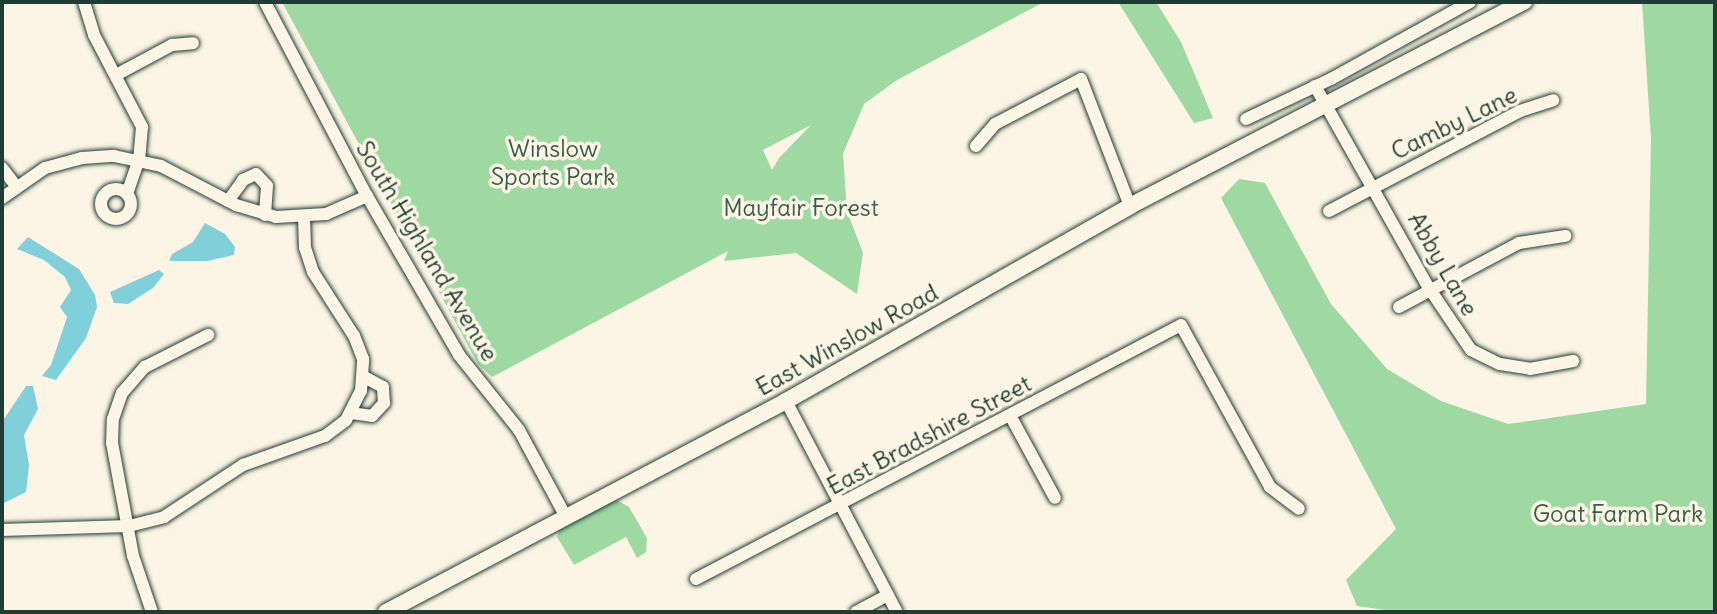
<!DOCTYPE html>
<style>
body{margin:0}
#map{position:relative;width:1717px;height:614px;overflow:hidden;background:#fcf5e5;font-family:Delius,sans-serif}
div>[style]{position:absolute}
.green>*{inset:0;background:#9dd9a1}
.water>*{inset:0;background:#7fd0d8}
.roads{filter:drop-shadow(0 0 2px #1f3d34) drop-shadow(0 0 2px #1f3d34)}
.minor>*{height:12px;margin:-6px;padding:0 6px;transform-origin:6px;border-radius:6px;background:#fcf5e5}
.minor>.ring{margin:-6px;padding:0;box-sizing:content-box;background:none;border:12px solid #fcf5e5;border-radius:50%}
.major>*{height:16px;margin:-8px;padding:0 8px;transform-origin:8px;border-radius:8px;background:#fcf5e5}
span{translate:-50% -50%;white-space:nowrap;text-align:center;line-height:1.15;-webkit-text-stroke:7px #fcf5e5;paint-order:stroke}
.street-label{font-size:24px;color:#1f3d34}
.park-label{font-size:24px;color:#385c4a}
.frame{position:absolute;inset:0;border:4px solid #1f3d34;pointer-events:none}
</style>
<div id="map">
<div class="green">
<i style="clip-path:polygon(evenodd,282px 2px,1044px 2px,897px 80px,864px 104px,843px 154px,847px 211px,863px 253px,857px 294px,796px 253px,724px 261px,728px 251px,492px 377px,478px 364px,282px 2px,811px 125px,779px 158px,772px 170px,763px 150px,811px 125px)"></i>
<i style="clip-path:polygon(1118px 2px,1156px 2px,1181px 42px,1213px 118px,1194px 123px)"></i>
<i style="clip-path:polygon(1642px 2px,1715px 2px,1715px 612px,1400px 612px,1357px 606px,1346px 580px,1396px 529px,1221px 198px,1239px 179px,1265px 183px,1331px 304px,1387px 369px,1441px 401px,1508px 424px,1646px 404px,1651px 139px)"></i>
<i style="clip-path:polygon(613px 498px,629px 507px,647px 538px,646px 552px,637px 558px,626px 537px,574px 565px,557px 537px,560px 527px)"></i>
</div>
<div class="water">
<i style="clip-path:polygon(205px 223px,225px 234px,235px 247px,234px 255px,207px 261px,169px 261px,172px 254px,193px 242px)"></i>
<i style="clip-path:polygon(28px 237px,79px 269px,95px 295px,97px 307px,86px 338px,56px 380px,42px 376px,51px 365px,67px 317px,60px 307px,71px 290px,65px 277px,44px 260px,17px 249px)"></i>
<i style="clip-path:polygon(159px 270px,164px 274px,153px 288px,128px 304px,114px 303px,110px 292px)"></i>
<i style="clip-path:polygon(26px 386px,33px 386px,38px 409px,24px 435px,29px 465px,26px 492px,2px 504px,2px 422px)"></i>
</div>
<div class="roads">
<div class="minor">
<i style="left:84px;top:2px;width:34px;rotate:73deg"></i>
<i style="left:94px;top:35px;width:104px;rotate:62.4deg"></i>
<i style="left:142px;top:127px;width:32px;rotate:95deg"></i>
<i style="left:139px;top:159px;width:37px;rotate:109deg"></i>
<i style="left:265px;top:2px;width:219px;rotate:62.3deg"></i>
<i style="left:367px;top:196px;width:184px;rotate:59.9deg"></i>
<i style="left:459px;top:355px;width:96px;rotate:51.3deg"></i>
<i style="left:519px;top:430px;width:97px;rotate:61.6deg"></i>
<i style="left:116px;top:75px;width:64px;rotate:-28.2deg"></i>
<i style="left:172px;top:45px;width:21px;rotate:-5deg"></i>
<i style="left:1315px;top:86px;width:232px;rotate:60.6deg"></i>
<i style="left:1429px;top:288px;width:75px;rotate:55.9deg"></i>
<i style="left:1471px;top:350px;width:32px;rotate:26deg"></i>
<i style="left:1500px;top:364px;width:30px;rotate:9deg"></i>
<i style="left:1530px;top:369px;width:44px;rotate:-10.5deg"></i>
<i style="left:1246px;top:119px;width:94px;rotate:-25.2deg"></i>
<i style="left:1331px;top:79px;width:159px;rotate:-29deg"></i>
<i style="left:976px;top:146px;width:29px;rotate:-49deg"></i>
<i style="left:995px;top:124px;width:97px;rotate:-27.6deg"></i>
<i style="left:1081px;top:79px;width:136px;rotate:68.9deg"></i>
<i style="left:2px;top:168px;width:23px;rotate:52deg"></i>
<i class="ring" style="left:101px;top:189px;width:18px;height:18px"></i>
<i style="left:2px;top:198px;width:52px;rotate:-34.9deg"></i>
<i style="left:45px;top:168px;width:38px;rotate:-15deg"></i>
<i style="left:82px;top:158px;width:32px;rotate:-4deg"></i>
<i style="left:114px;top:156px;width:48px;rotate:12deg"></i>
<i style="left:161px;top:166px;width:85px;rotate:27.5deg"></i>
<i style="left:236px;top:205px;width:42px;rotate:16.7deg"></i>
<i style="left:276px;top:217px;width:50px;rotate:-3.4deg"></i>
<i style="left:326px;top:214px;width:45px;rotate:-23.7deg"></i>
<i style="left:228px;top:201px;width:26px;rotate:-54deg"></i>
<i style="left:243px;top:180px;width:14px;rotate:-25deg"></i>
<i style="left:256px;top:174px;width:16px;rotate:47deg"></i>
<i style="left:267px;top:186px;width:29px;rotate:94deg"></i>
<i style="left:1329px;top:211px;width:216px;rotate:-27.6deg"></i>
<i style="left:1520px;top:111px;width:35px;rotate:-18deg"></i>
<i style="left:1399px;top:307px;width:136px;rotate:-28.1deg"></i>
<i style="left:1519px;top:243px;width:47px;rotate:-8.7deg"></i>
<i style="left:786px;top:401px;width:238px;rotate:62.3deg"></i>
<i style="left:351px;top:413px;width:21px;rotate:8deg"></i>
<i style="left:372px;top:416px;width:18px;rotate:-47deg"></i>
<i style="left:384px;top:403px;width:16px;rotate:-94deg"></i>
<i style="left:383px;top:387px;width:21px;rotate:-152deg"></i>
<i style="left:1011px;top:417px;width:92px;rotate:61.5deg"></i>
<i style="left:2px;top:530px;width:127px;rotate:-1.8deg"></i>
<i style="left:129px;top:526px;width:36px;rotate:-14deg"></i>
<i style="left:164px;top:517px;width:95px;rotate:-33.4deg"></i>
<i style="left:243px;top:465px;width:87px;rotate:-19.5deg"></i>
<i style="left:325px;top:436px;width:26px;rotate:-37deg"></i>
<i style="left:346px;top:420px;width:33px;rotate:-63deg"></i>
<i style="left:361px;top:391px;width:32px;rotate:-86deg"></i>
<i style="left:363px;top:359px;width:25px;rotate:-111deg"></i>
<i style="left:354px;top:336px;width:76px;rotate:-122.6deg"></i>
<i style="left:313px;top:272px;width:26px;rotate:-108deg"></i>
<i style="left:305px;top:247px;width:30px;rotate:-92deg"></i>
<i style="left:696px;top:579px;width:547px;rotate:-27.64deg"></i>
<i style="left:1181px;top:325px;width:185px;rotate:61.2deg"></i>
<i style="left:1270px;top:487px;width:36px;rotate:37deg"></i>
<i style="left:152px;top:612px;width:59px;rotate:-108.7deg"></i>
<i style="left:133px;top:556px;width:115px;rotate:-100.5deg"></i>
<i style="left:112px;top:443px;width:24px;rotate:-88deg"></i>
<i style="left:113px;top:419px;width:28px;rotate:-71deg"></i>
<i style="left:122px;top:393px;width:35px;rotate:-49deg"></i>
<i style="left:145px;top:367px;width:71px;rotate:-26.9deg"></i>
<i style="left:856px;top:612px;width:36px;rotate:-28deg"></i>
</div>
<div class="major">
<i style="left:386px;top:612px;width:452px;rotate:-27.8deg"></i>
<i style="left:786px;top:401px;width:395px;rotate:-29.5deg"></i>
<i style="left:1130px;top:206px;width:444px;rotate:-27.4deg"></i>
</div>
</div>
<div class="street-label">
<span style="left:1454px;top:123px;rotate:-26deg">Camby Lane</span>
<span style="left:427px;top:251px;rotate:59deg">South Highland Avenue</span>
<span style="left:1443px;top:264px;rotate:60deg">Abby Lane</span>
<span style="left:847px;top:340px;rotate:-29deg">East Winslow Road</span>
<span style="left:929px;top:435px;rotate:-28deg">East Bradshire Street</span>
</div>
<div class="park-label">
<span style="left:553px;top:163px">Winslow<br>Sports Park</span>
<span style="left:801px;top:208px">Mayfair Forest</span>
<span style="left:1618px;top:514px">Goat Farm Park</span>
</div>
<div class="frame"></div>
</div>
